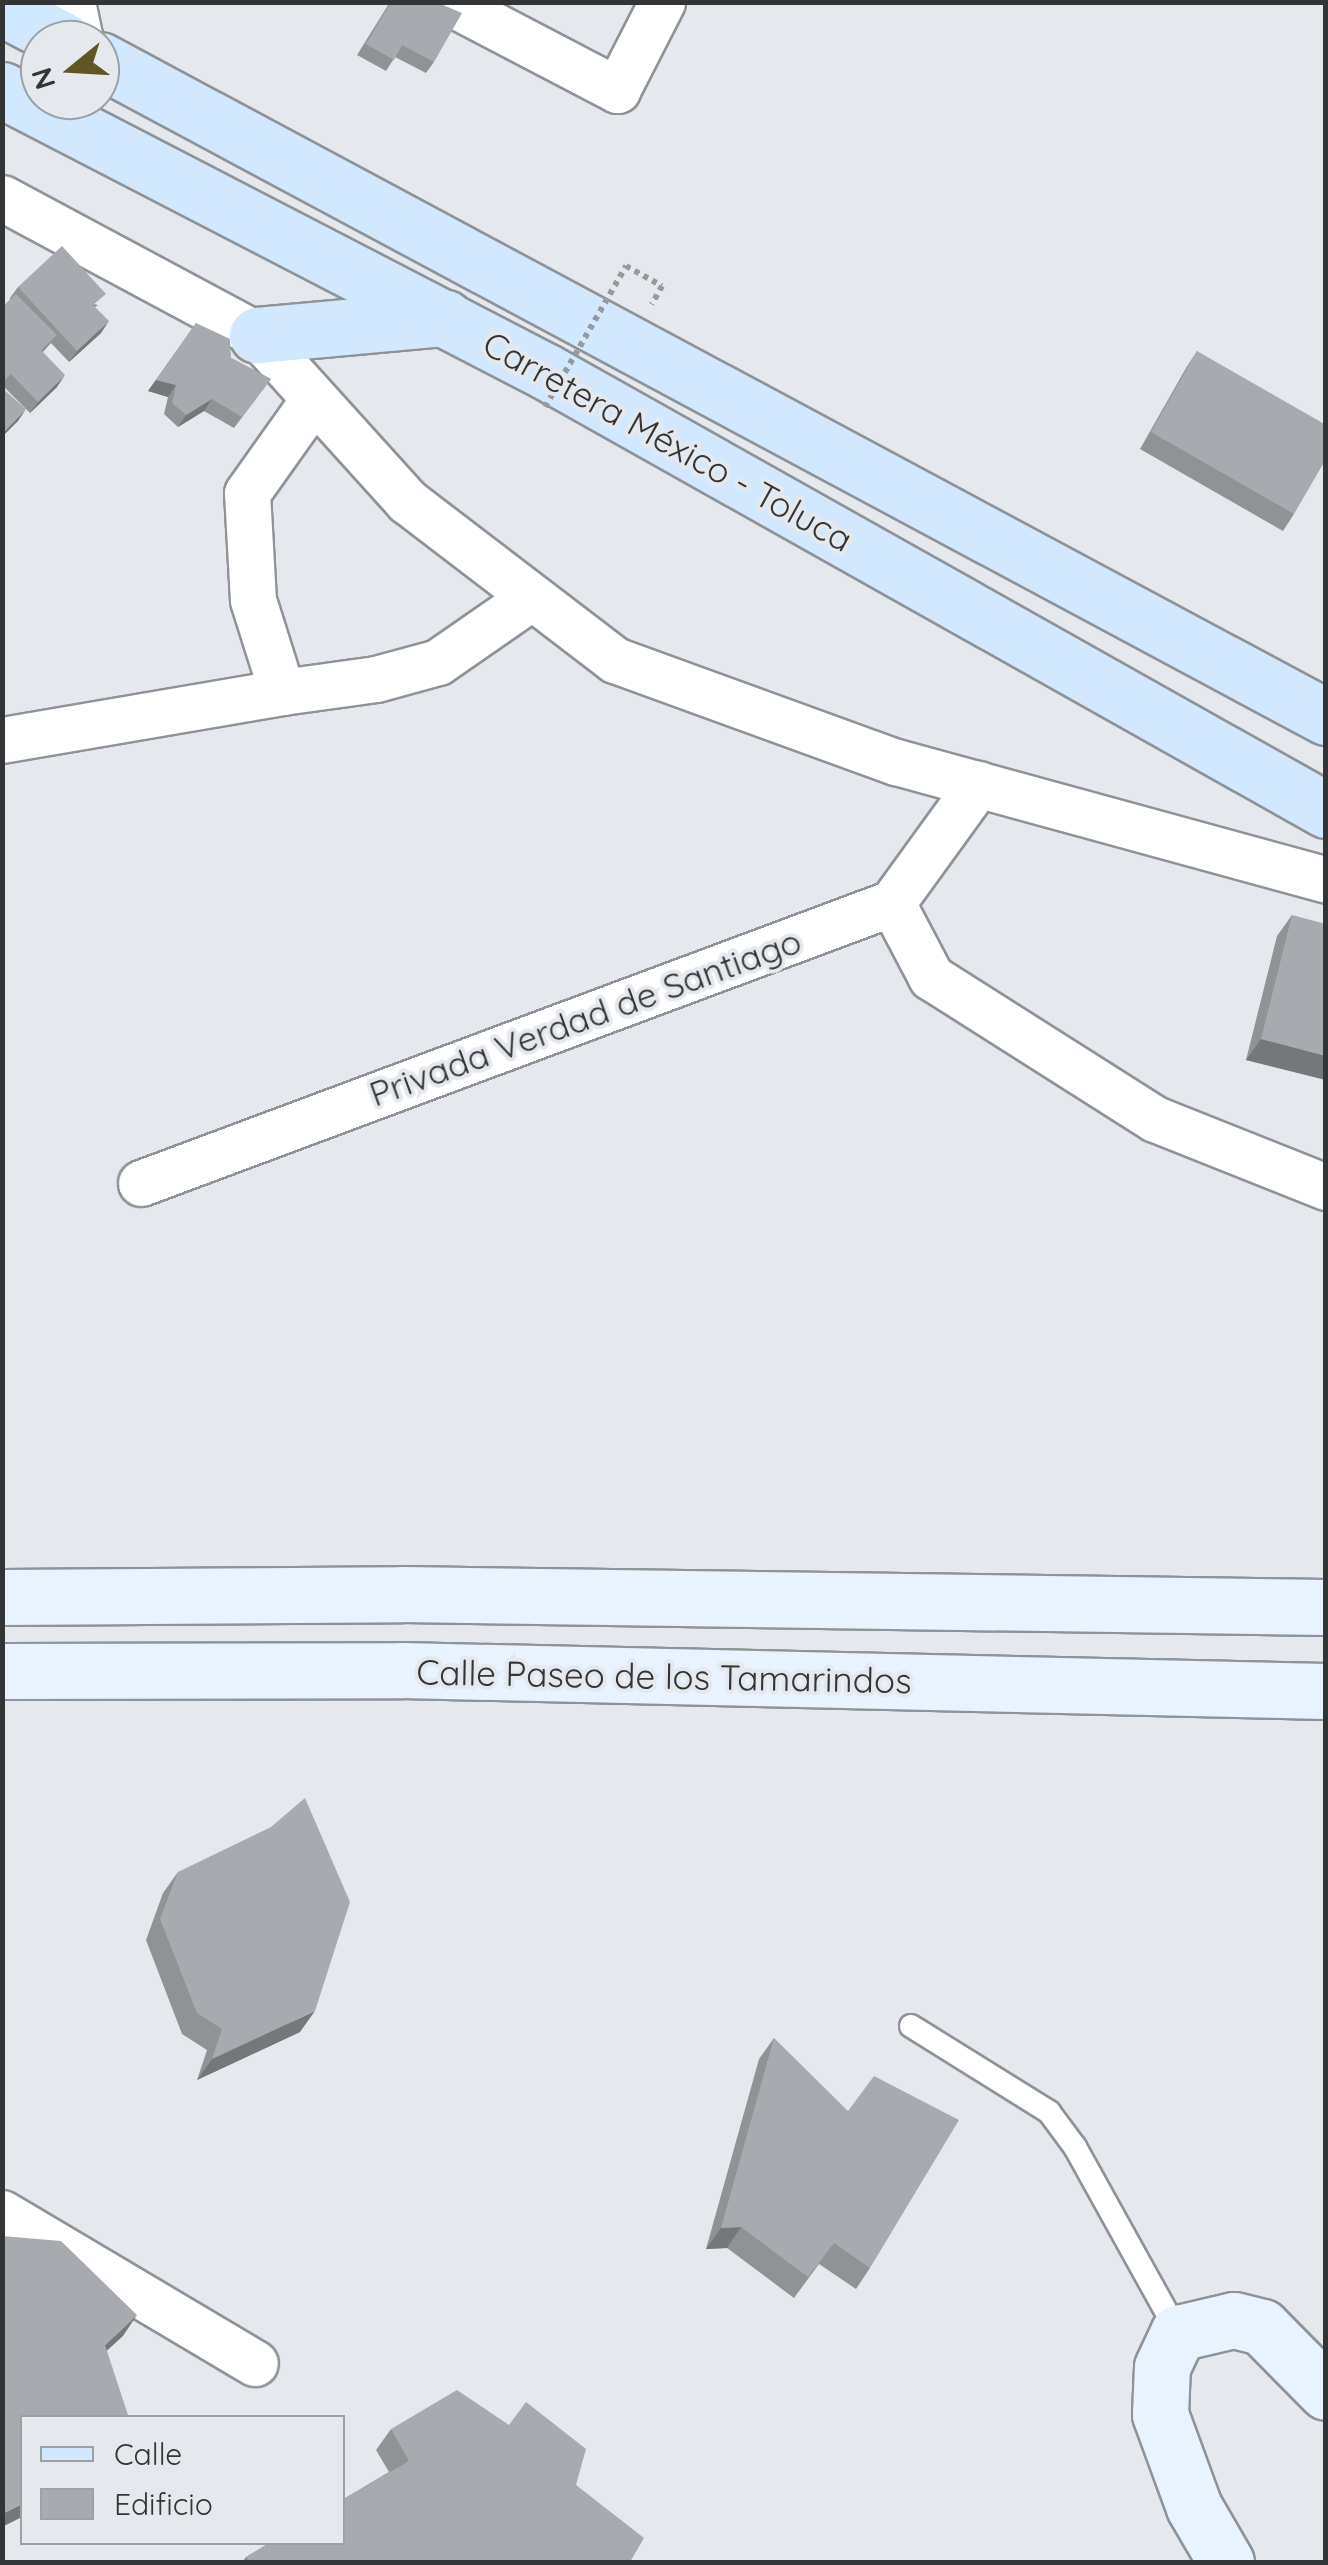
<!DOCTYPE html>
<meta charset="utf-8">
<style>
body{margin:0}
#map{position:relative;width:1328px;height:2565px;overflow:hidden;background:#e5e9ed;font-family:Quicksand,sans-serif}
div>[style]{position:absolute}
.path>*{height:6px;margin-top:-3px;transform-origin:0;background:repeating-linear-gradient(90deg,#979a9d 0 5px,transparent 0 10px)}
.roads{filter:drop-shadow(2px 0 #8f9397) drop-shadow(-2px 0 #8f9397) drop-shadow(0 2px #8f9397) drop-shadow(0 -2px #8f9397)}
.lane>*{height:22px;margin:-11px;padding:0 11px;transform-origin:11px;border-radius:11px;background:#fff}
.street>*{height:45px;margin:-22.5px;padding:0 22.5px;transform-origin:22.5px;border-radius:22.5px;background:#fff}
.secondary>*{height:55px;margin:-27.5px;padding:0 27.5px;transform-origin:27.5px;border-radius:27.5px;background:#e8f3ff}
.primary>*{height:55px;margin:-27.5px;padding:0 27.5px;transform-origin:27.5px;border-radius:27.5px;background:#d1e8fe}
.path-bridge>*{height:6px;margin-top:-3px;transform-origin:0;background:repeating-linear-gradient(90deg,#979a9d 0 5px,transparent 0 10px)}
.wall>*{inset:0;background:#909396}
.shaded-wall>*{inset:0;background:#75787a}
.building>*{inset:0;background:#a7abaf}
span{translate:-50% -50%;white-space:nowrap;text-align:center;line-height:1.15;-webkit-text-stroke:8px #e5e9ed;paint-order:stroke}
.street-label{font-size:35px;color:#323435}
.frame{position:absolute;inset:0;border:5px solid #323435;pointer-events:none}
.legend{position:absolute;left:20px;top:2415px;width:325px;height:130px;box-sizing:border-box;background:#e5e9ed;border:2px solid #9da1a3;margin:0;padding:12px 18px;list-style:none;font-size:30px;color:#323435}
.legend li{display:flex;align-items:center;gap:20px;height:50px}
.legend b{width:50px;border:2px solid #9da1a3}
.north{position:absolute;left:20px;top:20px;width:100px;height:100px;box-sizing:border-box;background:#e5e9ed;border:2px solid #9da1a3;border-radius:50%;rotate:252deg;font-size:28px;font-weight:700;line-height:40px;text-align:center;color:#323435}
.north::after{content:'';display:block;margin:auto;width:35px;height:45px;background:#5f5623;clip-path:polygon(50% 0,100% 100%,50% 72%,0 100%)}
</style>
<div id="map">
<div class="path">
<i style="left:626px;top:266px;width:41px;rotate:29.1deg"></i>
<i style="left:662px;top:286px;width:21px;rotate:119deg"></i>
</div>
<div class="roads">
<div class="lane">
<i style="left:911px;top:2026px;width:163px;rotate:31.9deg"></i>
<i style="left:1049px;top:2112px;width:44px;rotate:53.4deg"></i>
<i style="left:1075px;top:2147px;width:213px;rotate:61deg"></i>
</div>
<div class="street">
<i style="left:72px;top:2px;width:39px;rotate:78deg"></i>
<i style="left:449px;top:2px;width:190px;rotate:27.6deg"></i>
<i style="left:617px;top:90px;width:99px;rotate:-62.9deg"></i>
<i style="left:2px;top:198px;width:289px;rotate:28.2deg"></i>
<i style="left:257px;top:335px;width:224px;rotate:47.9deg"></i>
<i style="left:407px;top:501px;width:262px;rotate:37.4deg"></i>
<i style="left:615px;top:660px;width:299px;rotate:20deg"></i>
<i style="left:896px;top:762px;width:446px;rotate:15.3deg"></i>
<i style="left:282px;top:692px;width:95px;rotate:-7.9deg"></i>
<i style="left:376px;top:679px;width:64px;rotate:-15.3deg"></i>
<i style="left:438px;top:662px;width:114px;rotate:-34.7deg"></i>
<i style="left:2px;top:740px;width:284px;rotate:-9.7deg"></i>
<i style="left:282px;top:692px;width:96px;rotate:-107.5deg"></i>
<i style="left:253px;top:600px;width:107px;rotate:-93.2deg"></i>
<i style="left:247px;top:493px;width:114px;rotate:-54.6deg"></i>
<i style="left:892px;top:903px;width:84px;rotate:62.2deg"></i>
<i style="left:931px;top:977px;width:265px;rotate:32.4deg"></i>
<i style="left:1155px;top:1119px;width:184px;rotate:21.7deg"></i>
<i style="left:141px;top:1183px;width:801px;rotate:-20.45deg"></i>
<i style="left:892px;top:903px;width:147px;rotate:-54.1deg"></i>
<i style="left:2px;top:2213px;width:294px;rotate:30.7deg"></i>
</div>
<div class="secondary">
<i style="left:2px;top:1597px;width:401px;rotate:-0.4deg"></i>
<i style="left:403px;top:1594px;width:923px;rotate:0.81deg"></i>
<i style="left:2px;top:1671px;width:400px;rotate:-0.1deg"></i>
<i style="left:402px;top:1670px;width:924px;rotate:1.3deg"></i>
<i style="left:1226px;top:2562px;width:64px;rotate:-120.2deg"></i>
<i style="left:1194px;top:2507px;width:99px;rotate:-110.1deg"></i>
<i style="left:1160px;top:2414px;width:47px;rotate:-87.6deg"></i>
<i style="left:1162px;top:2367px;width:38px;rotate:-65deg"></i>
<i style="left:1178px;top:2333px;width:57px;rotate:-13.1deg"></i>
<i style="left:1234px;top:2320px;width:29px;rotate:14deg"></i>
<i style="left:1262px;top:2327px;width:91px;rotate:45.4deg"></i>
</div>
<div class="primary">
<i style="left:2px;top:8px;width:69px;rotate:27.7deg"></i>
<i style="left:100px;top:60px;width:1391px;rotate:28.19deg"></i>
<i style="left:2px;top:90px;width:611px;rotate:27.36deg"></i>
<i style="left:545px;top:371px;width:896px;rotate:29.34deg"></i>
<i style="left:257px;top:335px;width:189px;rotate:-5.2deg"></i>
</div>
</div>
<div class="path-bridge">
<i style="left:545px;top:407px;width:163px;rotate:-60.1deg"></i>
</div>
<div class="wall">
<i style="clip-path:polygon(390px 2px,434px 62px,426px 73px,395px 57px,386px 71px,357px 55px)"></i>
<i style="clip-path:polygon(18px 287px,98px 305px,95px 307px,101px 333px,69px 362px,51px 343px,43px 352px,57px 387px,30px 413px,2px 385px,10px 298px)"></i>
<i style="clip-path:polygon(196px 323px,231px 358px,271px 379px,234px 428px,204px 411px,178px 427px,164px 414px,168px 397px,148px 391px)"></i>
<i style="clip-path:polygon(1197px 351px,1294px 514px,1283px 531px,1140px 449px,1186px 368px)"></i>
<i style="clip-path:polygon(1292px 915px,1326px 1080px,1246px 1060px,1277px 936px)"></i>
<i style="clip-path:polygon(178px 1872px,300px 2032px,197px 2080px,207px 2050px,182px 2034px,146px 1940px,163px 1893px)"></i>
<i style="clip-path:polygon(774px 2038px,870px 2268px,856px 2289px,819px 2264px,794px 2298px,727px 2248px,706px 2249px,759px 2059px)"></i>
<i style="clip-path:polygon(391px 2429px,576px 2485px,630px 2562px,242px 2562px,246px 2557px,389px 2472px,376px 2450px)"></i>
</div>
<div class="shaded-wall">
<i style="clip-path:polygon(109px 321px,101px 333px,69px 362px,77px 351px)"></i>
<i style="clip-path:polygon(65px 375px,57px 387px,30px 413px,38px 402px)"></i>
<i style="clip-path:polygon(156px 380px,176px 385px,168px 397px,148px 391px)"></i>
<i style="clip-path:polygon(212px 399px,204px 411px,178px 427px,186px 415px)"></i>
<i style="clip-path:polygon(26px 409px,18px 421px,2px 437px,2px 434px)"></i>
<i style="clip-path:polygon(1261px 1039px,1326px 1056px,1326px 1080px,1246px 1060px)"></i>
<i style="clip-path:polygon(315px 2011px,300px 2032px,197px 2080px,212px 2059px)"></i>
<i style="clip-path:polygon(741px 2227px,727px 2248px,706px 2249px,721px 2228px)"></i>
<i style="clip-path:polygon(137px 2315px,123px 2336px,90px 2366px,105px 2345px)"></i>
<i style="clip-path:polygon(22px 2504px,22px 2517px,2px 2527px,2px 2514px)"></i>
</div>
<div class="building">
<i style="clip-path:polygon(391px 2px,436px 2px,462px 13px,434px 62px,402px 45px,394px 60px,366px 44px)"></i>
<i style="clip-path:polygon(62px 246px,106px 294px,93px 305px,109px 321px,77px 351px,18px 287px)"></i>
<i style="clip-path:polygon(16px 294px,57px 335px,41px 350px,65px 375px,38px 402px,11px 374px,2px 383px,2px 307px)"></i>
<i style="clip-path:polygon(196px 323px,230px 339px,231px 358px,271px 379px,242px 417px,212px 399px,186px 415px,172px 403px,176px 385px,156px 380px)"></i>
<i style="clip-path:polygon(1197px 351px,1326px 425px,1326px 459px,1294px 514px,1151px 432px)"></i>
<i style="clip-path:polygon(2px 388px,26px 409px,2px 434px)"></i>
<i style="clip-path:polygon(1292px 915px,1326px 924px,1326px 1056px,1261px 1039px)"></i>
<i style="clip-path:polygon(305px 1798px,350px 1902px,315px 2011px,212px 2059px,222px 2029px,197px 2013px,160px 1919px,178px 1872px,271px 1827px)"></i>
<i style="clip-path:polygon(774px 2038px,848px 2111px,874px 2076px,959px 2120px,870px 2268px,834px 2243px,808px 2277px,741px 2227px,721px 2228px)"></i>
<i style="clip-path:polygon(2px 2236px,61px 2241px,137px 2315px,105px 2345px,129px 2418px,22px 2418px,22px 2504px,2px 2514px)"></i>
<i style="clip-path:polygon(457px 2390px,509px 2425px,526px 2402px,586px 2449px,576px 2485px,644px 2538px,630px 2562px,250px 2562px,246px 2557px,271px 2542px,342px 2542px,342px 2500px,409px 2461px,391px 2429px)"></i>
</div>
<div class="street-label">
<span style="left:668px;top:441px;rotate:29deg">Carretera México - Toluca</span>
<span style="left:585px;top:1017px;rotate:-20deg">Privada Verdad de Santiago</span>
<span style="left:664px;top:1676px;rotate:1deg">Calle Paseo de los Tamarindos</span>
</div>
<div class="frame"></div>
<ul class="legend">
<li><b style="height:12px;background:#d1e8fe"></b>Calle</li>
<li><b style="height:28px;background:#a7abaf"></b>Edificio</li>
</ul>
<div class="north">N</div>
</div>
